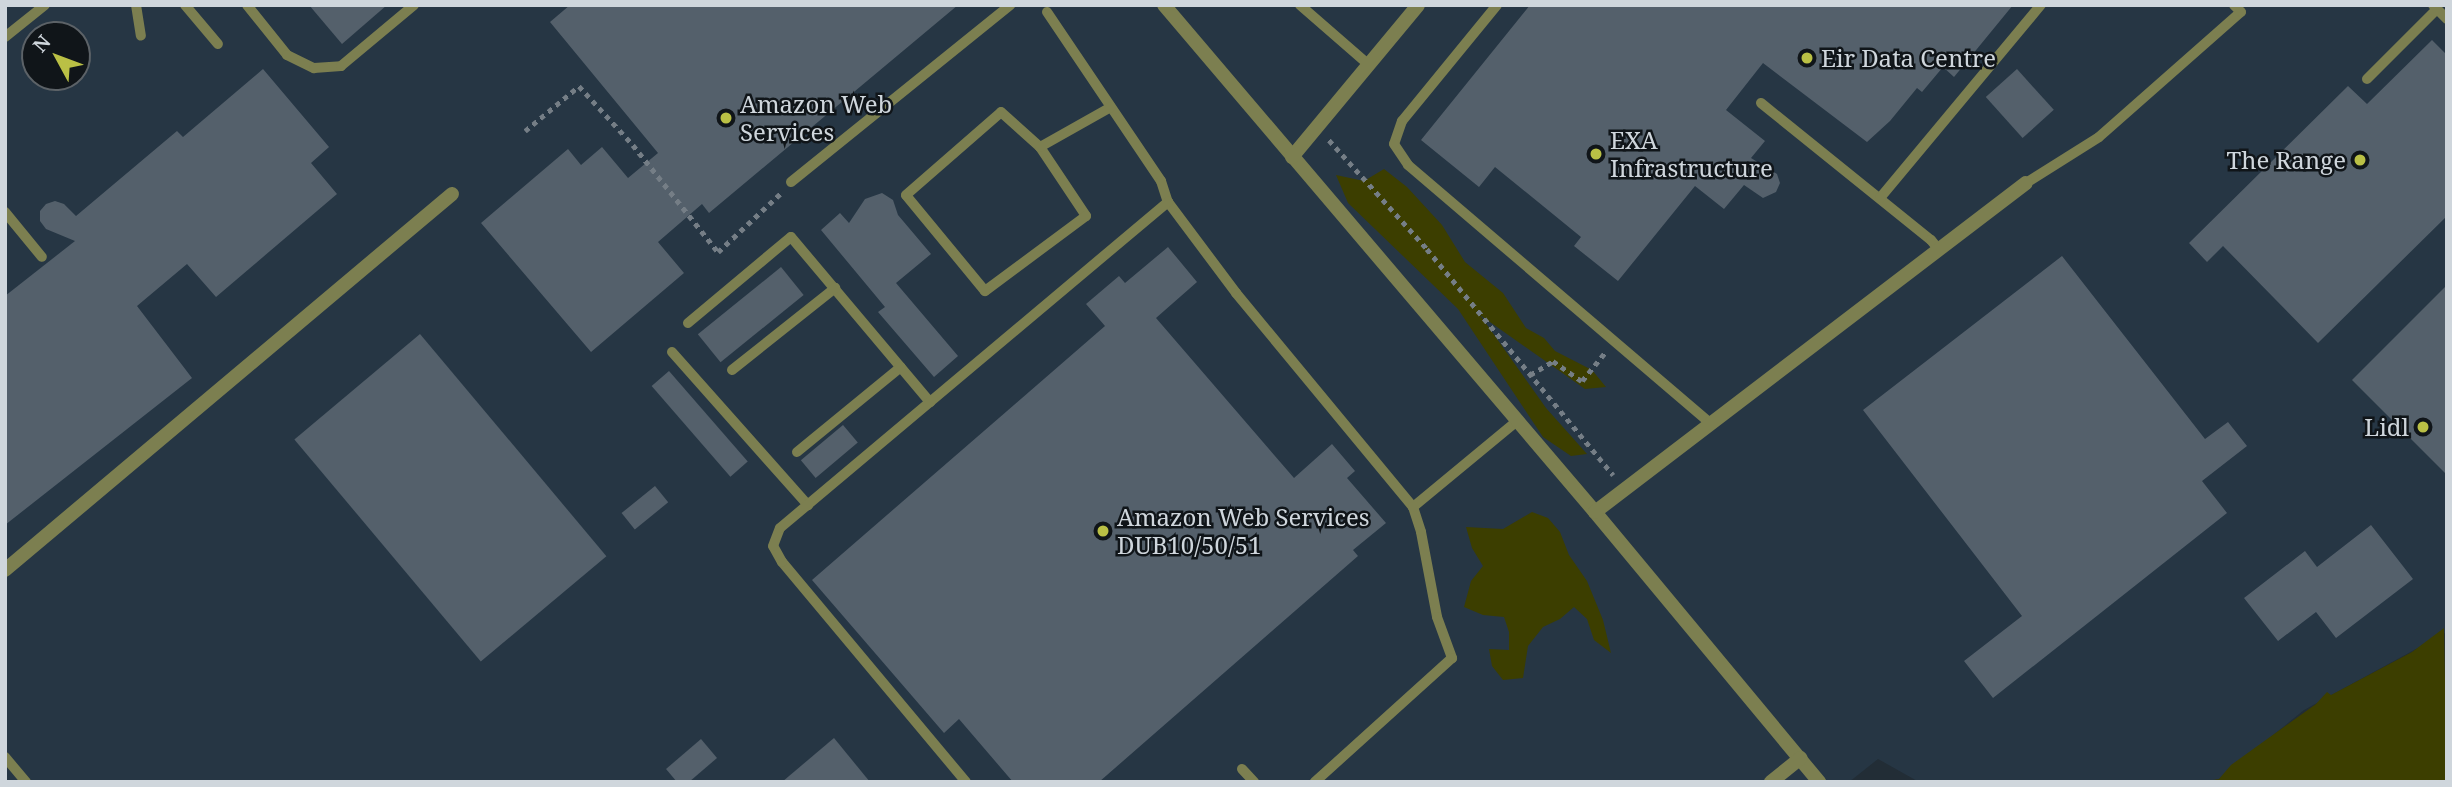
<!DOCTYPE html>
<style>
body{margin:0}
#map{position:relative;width:2452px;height:787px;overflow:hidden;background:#222d36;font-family:"Noto Serif",serif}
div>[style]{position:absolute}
.built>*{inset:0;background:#263644}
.green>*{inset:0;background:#3c3e00}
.building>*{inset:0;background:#54606b;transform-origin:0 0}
.path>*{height:4.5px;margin-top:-2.25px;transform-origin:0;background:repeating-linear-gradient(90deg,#757e86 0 5px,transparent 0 10px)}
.service>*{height:10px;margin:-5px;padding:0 5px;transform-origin:5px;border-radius:5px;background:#7c7f50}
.minor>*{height:14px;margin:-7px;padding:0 7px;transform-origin:7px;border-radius:7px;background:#7c7f50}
.dots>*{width:19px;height:19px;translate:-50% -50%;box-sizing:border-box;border:4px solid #101519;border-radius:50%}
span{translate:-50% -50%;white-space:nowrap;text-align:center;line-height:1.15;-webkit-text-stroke:5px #101519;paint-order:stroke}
.poi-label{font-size:24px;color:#cfd6dc}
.left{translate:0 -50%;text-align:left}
.right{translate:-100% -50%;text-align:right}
.frame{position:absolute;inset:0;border:7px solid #cfd6dc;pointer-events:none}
.north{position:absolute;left:21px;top:21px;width:70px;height:70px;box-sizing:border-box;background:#101519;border:2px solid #5c6267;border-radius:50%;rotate:311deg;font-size:19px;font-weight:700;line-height:28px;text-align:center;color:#cfd6dc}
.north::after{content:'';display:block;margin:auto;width:24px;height:32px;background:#bac045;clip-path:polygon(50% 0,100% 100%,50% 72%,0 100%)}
</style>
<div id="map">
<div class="built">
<i style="clip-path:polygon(evenodd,5px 5px,2447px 5px,2447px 632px,2304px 710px,2219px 779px,2207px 782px,1919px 782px,1878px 759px,1849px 782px,5px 782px,5px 5px,35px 35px,77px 35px,77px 77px,35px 77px,35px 35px)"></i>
</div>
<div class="green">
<i style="clip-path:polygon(1384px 169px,1407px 187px,1442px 225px,1465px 262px,1503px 293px,1526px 328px,1544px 338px,1555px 351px,1592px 370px,1606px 387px,1585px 389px,1480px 315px,1546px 408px,1587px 454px,1571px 456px,1543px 437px,1458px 309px,1348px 203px,1336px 175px,1364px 181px)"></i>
<i style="clip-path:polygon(1532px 512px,1548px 518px,1560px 532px,1569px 555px,1587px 581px,1603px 620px,1611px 653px,1594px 640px,1587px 619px,1574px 607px,1560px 619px,1543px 627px,1528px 646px,1523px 678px,1503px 680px,1492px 666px,1489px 649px,1509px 650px,1509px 632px,1504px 617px,1483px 615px,1464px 607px,1471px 581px,1483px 566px,1472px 548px,1466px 527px,1503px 529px)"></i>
<i style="clip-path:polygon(2444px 628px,2447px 782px,2201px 782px,2219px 779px,2231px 765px,2316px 704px,2327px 692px,2331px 695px,2412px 652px)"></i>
</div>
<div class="building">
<i style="clip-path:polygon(309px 5px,387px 5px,342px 44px)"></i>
<i style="clip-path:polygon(570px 5px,958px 5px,709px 213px,702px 204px,658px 242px,684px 273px,591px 352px,481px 223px,568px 149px,581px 165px,602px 147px,628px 178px,658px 153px,550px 22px)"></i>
<i style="clip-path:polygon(1530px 5px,2013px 5px,1954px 77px,1943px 67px,1922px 92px,1917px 88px,1890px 121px,1867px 142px,1763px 63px,1726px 110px,1765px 141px,1751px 158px,1777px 174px,1780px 183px,1776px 192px,1763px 198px,1744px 185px,1724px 209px,1695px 186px,1618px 281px,1574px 246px,1581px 237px,1495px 167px,1479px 187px,1421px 140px)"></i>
<i style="clip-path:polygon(2432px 40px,2447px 55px,2447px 216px,2318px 343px,2223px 246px,2207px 262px,2189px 243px,2348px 86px,2367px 104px)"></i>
<i style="clip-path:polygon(263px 69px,329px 147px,311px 163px,337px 194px,216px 297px,187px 264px,137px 306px,192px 378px,5px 525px,5px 296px,75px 241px,46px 229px,40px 221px,40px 211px,46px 204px,55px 201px,64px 204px,76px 216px,177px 131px,183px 137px)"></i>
<i style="left:2017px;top:69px;width:55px;height:42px;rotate:48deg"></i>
<i style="clip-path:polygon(882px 193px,893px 200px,898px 215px,931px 254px,896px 283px,958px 356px,934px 377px,878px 312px,885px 307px,821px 230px,840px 213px,849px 223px,865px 199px)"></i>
<i style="clip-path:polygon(1168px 247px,1197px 282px,1156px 318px,1294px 478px,1332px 444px,1355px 471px,1347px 478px,1386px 523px,1353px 550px,1358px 556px,1099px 782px,1013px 782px,959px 719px,944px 733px,812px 580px,1105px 326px,1086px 304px,1119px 276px,1125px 283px)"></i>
<i style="clip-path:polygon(2062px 256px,2205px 439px,2228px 422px,2247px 446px,2202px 481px,2227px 513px,1993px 698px,1964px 661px,2022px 616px,1863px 410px)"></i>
<i style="left:781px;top:267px;width:36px;height:107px;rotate:51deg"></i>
<i style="clip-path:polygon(2447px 285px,2447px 475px,2352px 380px)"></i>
<i style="left:420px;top:334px;width:290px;height:164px;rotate:50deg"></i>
<i style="left:669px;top:371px;width:120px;height:23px;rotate:49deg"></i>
<i style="left:843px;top:425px;width:23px;height:55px;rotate:50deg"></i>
<i style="left:655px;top:486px;width:21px;height:43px;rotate:51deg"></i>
<i style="clip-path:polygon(2371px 525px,2413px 579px,2336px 638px,2316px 612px,2278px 641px,2244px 598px,2305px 551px,2317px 567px)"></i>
<i style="clip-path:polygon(834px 738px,870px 782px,782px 782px)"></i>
<i style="clip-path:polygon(701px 739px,717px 758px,689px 782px,677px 782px,666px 769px)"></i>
</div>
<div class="path">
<i style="left:525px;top:131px;width:70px;rotate:-39.8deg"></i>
<i style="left:579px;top:86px;width:80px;rotate:47.5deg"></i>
<i style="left:633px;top:145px;width:137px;rotate:51.5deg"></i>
<i style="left:718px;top:252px;width:86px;rotate:-43.1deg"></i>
<i style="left:1329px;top:140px;width:147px;rotate:48deg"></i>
<i style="left:1427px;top:249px;width:293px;rotate:50.5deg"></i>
<i style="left:1530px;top:375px;width:27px;rotate:-31deg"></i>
<i style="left:1553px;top:361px;width:35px;rotate:35deg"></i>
<i style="left:1582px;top:381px;width:36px;rotate:-51deg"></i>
</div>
<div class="service">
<i style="left:136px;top:5px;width:31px;rotate:81deg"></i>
<i style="left:185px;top:5px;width:51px;rotate:49.8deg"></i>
<i style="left:247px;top:5px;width:64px;rotate:51.3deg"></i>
<i style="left:287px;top:55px;width:30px;rotate:26deg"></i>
<i style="left:314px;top:68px;width:27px;rotate:-4deg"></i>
<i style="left:341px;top:66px;width:95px;rotate:-39.9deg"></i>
<i style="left:1300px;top:5px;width:91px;rotate:41deg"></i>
<i style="left:1497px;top:5px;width:150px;rotate:129.3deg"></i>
<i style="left:1402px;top:121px;width:24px;rotate:109deg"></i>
<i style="left:1394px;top:144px;width:25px;rotate:56deg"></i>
<i style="left:1408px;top:165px;width:399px;rotate:40.5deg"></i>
<i style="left:2433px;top:5px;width:20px;rotate:45deg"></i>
<i style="left:1047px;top:12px;width:204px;rotate:56deg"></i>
<i style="left:1161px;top:181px;width:22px;rotate:72deg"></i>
<i style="left:1168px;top:202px;width:114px;rotate:53.2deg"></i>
<i style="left:1236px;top:293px;width:278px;rotate:50.4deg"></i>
<i style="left:1413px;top:507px;width:26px;rotate:72deg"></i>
<i style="left:1421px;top:532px;width:86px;rotate:79.3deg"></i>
<i style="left:1437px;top:617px;width:44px;rotate:69.9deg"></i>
<i style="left:1452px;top:658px;width:185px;rotate:137.9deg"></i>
<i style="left:5px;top:37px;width:51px;rotate:-38.7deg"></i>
<i style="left:2367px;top:79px;width:99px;rotate:-45deg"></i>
<i style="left:1761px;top:103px;width:218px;rotate:38.9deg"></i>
<i style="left:1931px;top:240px;width:13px;rotate:51deg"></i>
<i style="left:1040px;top:147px;width:83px;rotate:56.3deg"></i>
<i style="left:1086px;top:216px;width:126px;rotate:143.4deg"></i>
<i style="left:985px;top:291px;width:124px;rotate:-129.5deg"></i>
<i style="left:906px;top:195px;width:126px;rotate:-41.1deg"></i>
<i style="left:1001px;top:112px;width:52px;rotate:41.9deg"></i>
<i style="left:1040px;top:147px;width:81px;rotate:-29.4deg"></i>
<i style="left:791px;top:182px;width:282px;rotate:-38.9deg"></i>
<i style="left:2026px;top:183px;width:86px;rotate:-32.2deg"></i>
<i style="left:2099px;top:137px;width:189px;rotate:-41.4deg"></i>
<i style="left:2241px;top:12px;width:10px;rotate:-135deg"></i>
<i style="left:1880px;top:198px;width:251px;rotate:-50.2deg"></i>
<i style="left:5px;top:212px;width:58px;rotate:50.6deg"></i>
<i style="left:688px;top:323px;width:134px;rotate:-39.9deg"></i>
<i style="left:791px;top:237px;width:216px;rotate:49.9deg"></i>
<i style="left:672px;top:352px;width:205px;rotate:48.4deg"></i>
<i style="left:732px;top:370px;width:132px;rotate:-38.5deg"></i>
<i style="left:797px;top:452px;width:134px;rotate:-39.3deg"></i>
<i style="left:1413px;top:507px;width:136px;rotate:-39.6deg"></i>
<i style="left:5px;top:757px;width:33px;rotate:50deg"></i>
<i style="left:1242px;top:769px;width:18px;rotate:47deg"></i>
<i style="left:966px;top:782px;width:287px;rotate:-129.9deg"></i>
<i style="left:782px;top:562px;width:18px;rotate:-119deg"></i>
<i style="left:773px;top:546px;width:19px;rotate:-69deg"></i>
<i style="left:780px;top:528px;width:507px;rotate:-40.04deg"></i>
</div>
<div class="minor">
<i style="left:1164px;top:5px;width:665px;rotate:49.63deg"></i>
<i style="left:1595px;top:512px;width:351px;rotate:50.3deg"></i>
<i style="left:1292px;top:157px;width:197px;rotate:-50.3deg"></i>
<i style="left:1595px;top:512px;width:542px;rotate:-37.36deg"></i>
<i style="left:5px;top:570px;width:584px;rotate:-40.07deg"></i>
<i style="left:1771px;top:782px;width:38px;rotate:-39deg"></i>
</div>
<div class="dots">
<i style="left:1807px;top:58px;background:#bac045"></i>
<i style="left:726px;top:118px;background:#bac045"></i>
<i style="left:1596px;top:154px;background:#bac045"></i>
<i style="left:2360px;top:160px;background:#bac045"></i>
<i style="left:2423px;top:427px;background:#bac045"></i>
<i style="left:1103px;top:531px;background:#bac045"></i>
</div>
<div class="poi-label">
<span class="left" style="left:1821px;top:58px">Eir Data Centre</span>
<span class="left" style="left:740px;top:118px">Amazon Web<br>Services</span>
<span class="left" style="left:1610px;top:154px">EXA<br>Infrastructure</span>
<span class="right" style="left:2346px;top:160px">The Range</span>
<span class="right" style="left:2409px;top:427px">Lidl</span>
<span class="left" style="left:1117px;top:531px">Amazon Web Services<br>DUB10/50/51</span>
</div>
<div class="frame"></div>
<div class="north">N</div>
</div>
